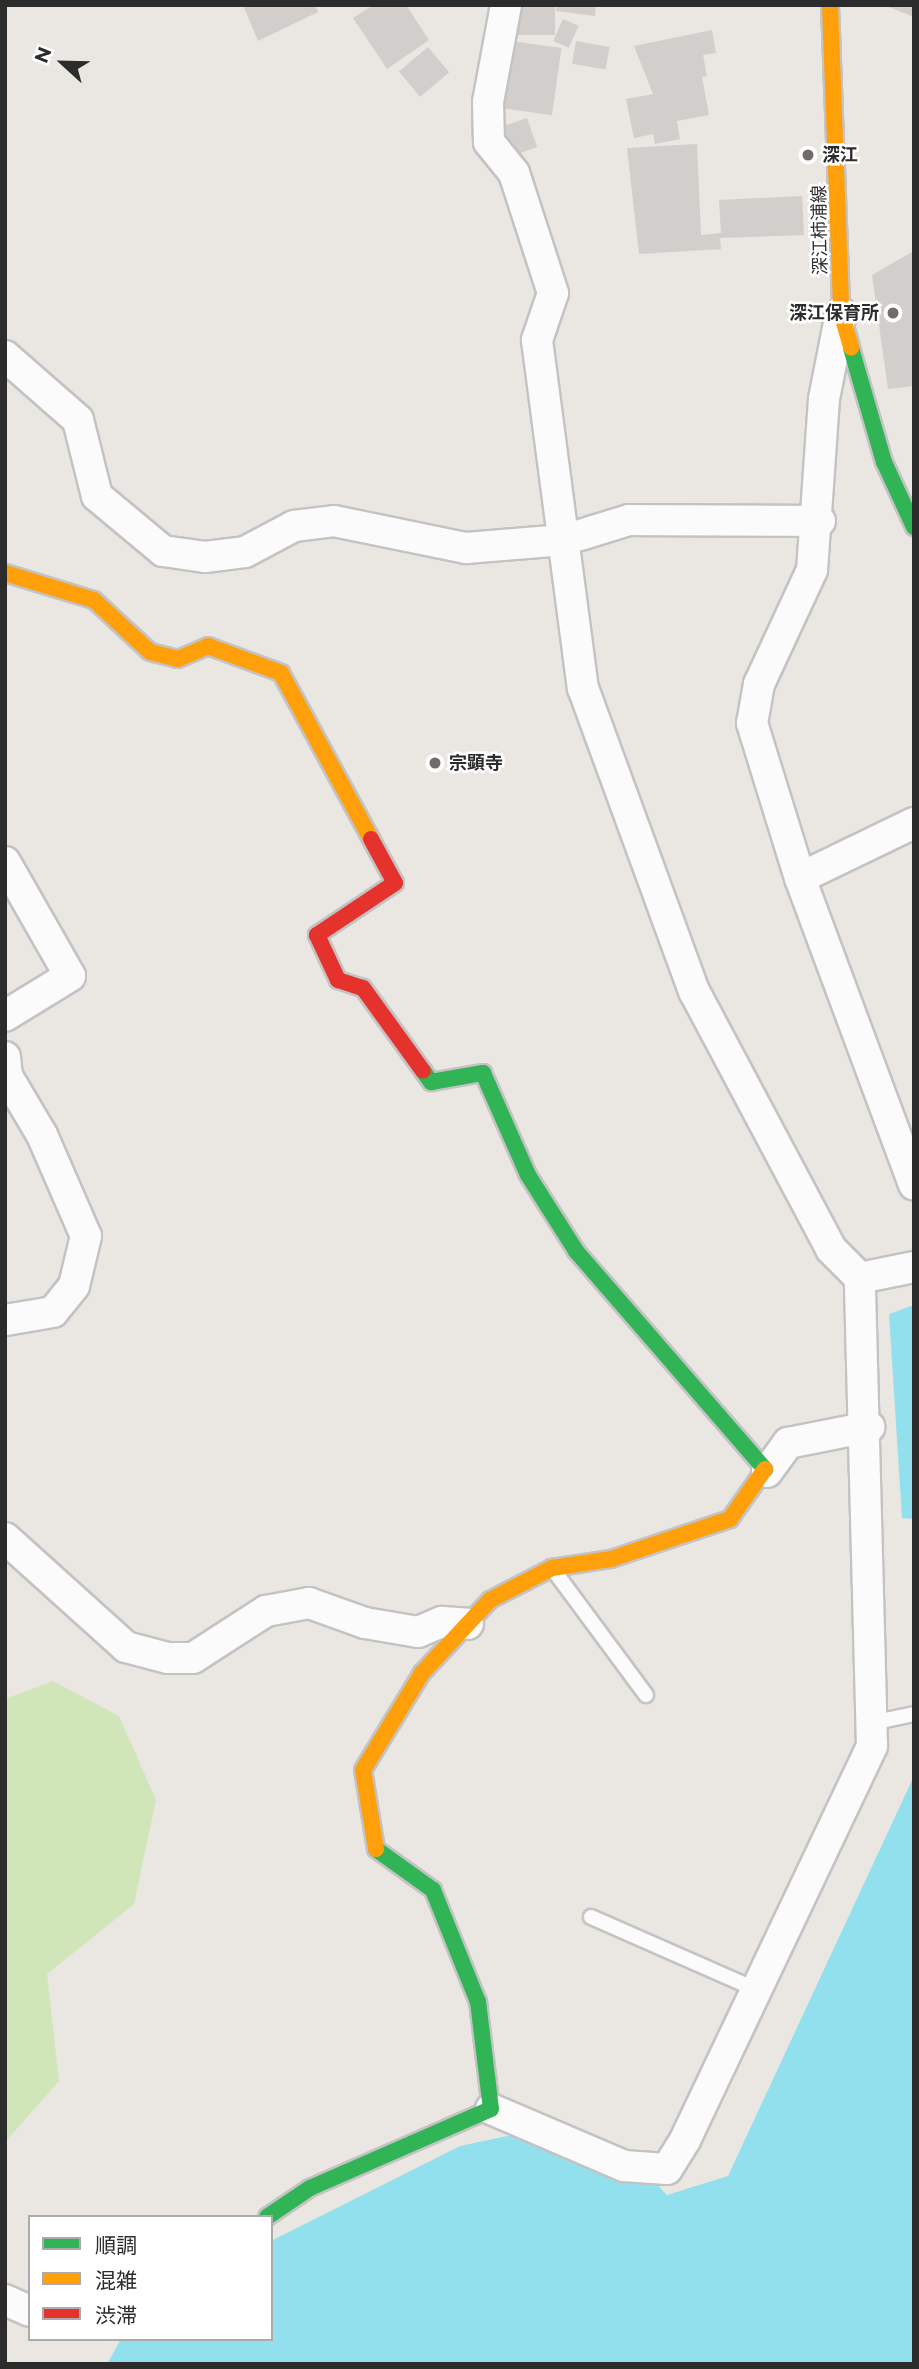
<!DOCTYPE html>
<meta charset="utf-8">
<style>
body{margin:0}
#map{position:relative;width:919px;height:2369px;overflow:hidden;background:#eae6e2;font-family:Montserrat,"Noto Sans JP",sans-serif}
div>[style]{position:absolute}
.green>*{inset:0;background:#d0e6b9}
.water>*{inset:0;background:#92e0ee}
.building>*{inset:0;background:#d1cecb;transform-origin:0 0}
.roads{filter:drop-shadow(2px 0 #c4c3c3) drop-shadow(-2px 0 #c4c3c3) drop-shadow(0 2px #c4c3c3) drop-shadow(0 -2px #c4c3c3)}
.lane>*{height:14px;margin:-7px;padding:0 7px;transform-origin:7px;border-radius:7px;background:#fcfbfb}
.street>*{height:30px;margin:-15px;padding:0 15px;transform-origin:15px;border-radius:15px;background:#fcfbfb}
.fast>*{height:16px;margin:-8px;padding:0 8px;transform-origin:8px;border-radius:8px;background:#30b455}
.slow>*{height:16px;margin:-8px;padding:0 8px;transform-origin:8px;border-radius:8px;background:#ff9f0a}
.jam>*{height:16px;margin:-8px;padding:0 8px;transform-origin:8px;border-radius:8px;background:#e5322d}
.dots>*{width:19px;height:19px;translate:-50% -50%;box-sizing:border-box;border:4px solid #fff;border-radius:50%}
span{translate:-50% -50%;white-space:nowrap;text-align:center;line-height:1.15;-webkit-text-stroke:5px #fff;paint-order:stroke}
.poi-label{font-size:18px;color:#2c2c2c;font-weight:700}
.left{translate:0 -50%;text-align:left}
.right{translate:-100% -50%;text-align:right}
.street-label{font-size:18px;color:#2c2c2c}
.frame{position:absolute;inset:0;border:7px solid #2c2c2c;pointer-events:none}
.legend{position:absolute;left:28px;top:2215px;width:245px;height:126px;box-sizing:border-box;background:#fff;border:2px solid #ababab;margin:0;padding:9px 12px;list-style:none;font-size:21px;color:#2c2c2c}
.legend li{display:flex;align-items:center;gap:14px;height:35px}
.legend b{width:35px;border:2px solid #ababab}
.north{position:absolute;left:28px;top:28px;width:70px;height:70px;-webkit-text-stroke:5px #fff;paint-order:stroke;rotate:292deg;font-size:19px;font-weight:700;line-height:28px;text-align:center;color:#2c2c2c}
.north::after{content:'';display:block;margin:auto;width:24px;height:32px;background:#2c2c2c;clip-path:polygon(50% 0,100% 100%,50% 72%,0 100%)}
</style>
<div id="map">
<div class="green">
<i style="clip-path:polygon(53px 1681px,119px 1716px,156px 1800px,134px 1904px,47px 1974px,59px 2081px,5px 2142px,5px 1699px)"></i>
</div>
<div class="water">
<i style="clip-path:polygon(914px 1305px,914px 1519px,902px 1518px,889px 1314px)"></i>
<i style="clip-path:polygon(914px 1776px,914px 2364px,107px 2364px,121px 2339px,271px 2339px,271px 2241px,460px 2146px,517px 2134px,570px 2159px,651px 2178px,667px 2195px,728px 2176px)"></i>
</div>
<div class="building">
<i style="clip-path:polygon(243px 5px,315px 5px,318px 12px,258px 41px)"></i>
<i style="clip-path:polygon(373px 5px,406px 5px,429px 40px,387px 69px,353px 18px)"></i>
<i style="left:513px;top:5px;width:42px;height:30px"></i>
<i style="clip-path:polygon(557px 5px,596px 5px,595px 16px,556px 11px)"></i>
<i style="clip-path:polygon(884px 5px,914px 5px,914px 17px)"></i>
<i style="left:563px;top:19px;width:17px;height:24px;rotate:24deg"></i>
<i style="clip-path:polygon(712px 30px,716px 53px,703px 55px,707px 76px,702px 77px,709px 115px,677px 121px,680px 139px,655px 144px,653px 134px,634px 138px,626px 99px,653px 94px,634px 46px)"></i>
<i style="left:505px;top:40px;width:57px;height:68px;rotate:8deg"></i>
<i style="left:576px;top:41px;width:34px;height:23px;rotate:10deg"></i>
<i style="left:428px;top:47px;width:33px;height:38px;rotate:50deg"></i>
<i style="left:527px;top:118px;width:31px;height:32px;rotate:71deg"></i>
<i style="clip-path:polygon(697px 144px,701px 235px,721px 233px,719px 200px,802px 196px,804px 235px,720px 238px,721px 249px,639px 254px,627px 148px)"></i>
<i style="clip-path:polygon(914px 251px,914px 386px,888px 389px,872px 275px)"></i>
</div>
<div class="roads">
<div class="lane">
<i style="left:555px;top:1572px;width:153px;rotate:53.5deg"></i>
<i style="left:872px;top:1723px;width:43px;rotate:-12.1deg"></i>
<i style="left:591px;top:1917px;width:181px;rotate:23.7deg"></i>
</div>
<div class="street">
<i style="left:506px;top:5px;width:99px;rotate:100.5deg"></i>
<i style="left:488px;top:102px;width:40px;rotate:88.6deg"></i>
<i style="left:489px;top:142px;width:40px;rotate:51deg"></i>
<i style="left:514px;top:173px;width:126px;rotate:72deg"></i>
<i style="left:553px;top:293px;width:50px;rotate:108.8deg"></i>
<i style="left:537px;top:340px;width:351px;rotate:82.5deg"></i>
<i style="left:583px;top:688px;width:323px;rotate:69.9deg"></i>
<i style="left:694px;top:991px;width:292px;rotate:62deg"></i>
<i style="left:831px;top:1249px;width:41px;rotate:45deg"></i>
<i style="left:841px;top:313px;width:88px;rotate:101.2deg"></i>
<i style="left:824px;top:399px;width:171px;rotate:94deg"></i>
<i style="left:812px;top:570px;width:126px;rotate:114.9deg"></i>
<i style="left:759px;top:684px;width:40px;rotate:100deg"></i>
<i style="left:752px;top:723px;width:162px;rotate:72.8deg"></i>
<i style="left:800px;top:878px;width:327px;rotate:69.6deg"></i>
<i style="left:5px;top:356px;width:97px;rotate:41.2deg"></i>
<i style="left:78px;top:420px;width:78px;rotate:76deg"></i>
<i style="left:97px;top:496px;width:86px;rotate:39.8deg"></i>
<i style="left:163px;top:551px;width:42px;rotate:8.1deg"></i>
<i style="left:205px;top:557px;width:40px;rotate:-7.1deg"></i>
<i style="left:245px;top:552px;width:55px;rotate:-28deg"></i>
<i style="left:294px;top:526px;width:40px;rotate:-7.1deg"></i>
<i style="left:334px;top:521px;width:135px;rotate:11.6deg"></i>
<i style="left:466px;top:548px;width:98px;rotate:-4.7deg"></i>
<i style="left:564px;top:540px;width:68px;rotate:-17.1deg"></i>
<i style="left:629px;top:520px;width:191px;rotate:0.3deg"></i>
<i style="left:5px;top:862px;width:131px;rotate:60.3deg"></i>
<i style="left:70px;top:976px;width:76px;rotate:148.4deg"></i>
<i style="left:800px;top:878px;width:127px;rotate:-25.8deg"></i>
<i style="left:5px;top:1057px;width:19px;rotate:84deg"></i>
<i style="left:7px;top:1076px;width:69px;rotate:59.3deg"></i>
<i style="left:42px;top:1135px;width:110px;rotate:66.5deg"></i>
<i style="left:86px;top:1236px;width:51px;rotate:103.5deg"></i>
<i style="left:74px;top:1286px;width:33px;rotate:129deg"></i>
<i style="left:53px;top:1312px;width:49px;rotate:170.5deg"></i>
<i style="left:767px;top:1472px;width:36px;rotate:-54deg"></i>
<i style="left:788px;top:1443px;width:83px;rotate:-11.2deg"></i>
<i style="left:5px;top:1538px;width:163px;rotate:42deg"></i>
<i style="left:126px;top:1647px;width:43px;rotate:14.7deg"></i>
<i style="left:168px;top:1658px;width:25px"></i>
<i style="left:193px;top:1658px;width:87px;rotate:-32.8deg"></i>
<i style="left:266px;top:1611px;width:44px;rotate:-10.5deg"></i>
<i style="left:309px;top:1603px;width:59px;rotate:19.7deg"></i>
<i style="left:365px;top:1623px;width:54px;rotate:9.6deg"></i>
<i style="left:418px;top:1632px;width:26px;rotate:-23deg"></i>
<i style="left:442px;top:1622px;width:26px;rotate:4deg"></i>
<i style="left:491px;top:2109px;width:145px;rotate:23.2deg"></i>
<i style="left:624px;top:2166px;width:43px;rotate:4deg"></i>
<i style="left:667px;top:2169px;width:34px;rotate:-58deg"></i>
<i style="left:685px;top:2140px;width:436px;rotate:-64.6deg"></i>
<i style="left:872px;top:1746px;width:468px;rotate:-91.5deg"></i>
<i style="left:860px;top:1278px;width:55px;rotate:-11.5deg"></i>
<i style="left:5px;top:2300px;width:27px;rotate:24deg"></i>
</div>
<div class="fast">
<i style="left:851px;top:348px;width:119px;rotate:73.9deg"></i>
<i style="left:884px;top:462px;width:72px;rotate:65.2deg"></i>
<i style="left:423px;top:1071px;width:14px;rotate:54deg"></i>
<i style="left:431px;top:1082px;width:53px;rotate:-9.8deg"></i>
<i style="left:483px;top:1073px;width:111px;rotate:66.2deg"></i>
<i style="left:528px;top:1175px;width:90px;rotate:57.7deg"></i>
<i style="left:576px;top:1251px;width:289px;rotate:49.1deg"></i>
<i style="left:267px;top:2217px;width:52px;rotate:-34deg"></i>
<i style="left:310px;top:2188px;width:197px;rotate:-23.6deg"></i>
<i style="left:491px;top:2109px;width:108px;rotate:-96.9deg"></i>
<i style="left:478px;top:2002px;width:121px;rotate:-111.9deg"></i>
<i style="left:433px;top:1890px;width:70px;rotate:-144.3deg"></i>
</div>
<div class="slow">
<i style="left:830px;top:5px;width:307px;rotate:87.9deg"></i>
<i style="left:841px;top:312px;width:37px;rotate:74deg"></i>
<i style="left:5px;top:573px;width:93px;rotate:16.9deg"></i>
<i style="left:94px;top:600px;width:76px;rotate:42.9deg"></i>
<i style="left:150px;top:652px;width:29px;rotate:14deg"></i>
<i style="left:178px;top:659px;width:33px;rotate:-23deg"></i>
<i style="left:208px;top:646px;width:78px;rotate:20.3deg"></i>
<i style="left:281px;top:673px;width:189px;rotate:61.5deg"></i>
<i style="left:376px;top:1849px;width:80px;rotate:-99.3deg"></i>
<i style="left:363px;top:1770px;width:114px;rotate:-58.7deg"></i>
<i style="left:422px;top:1673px;width:100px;rotate:-47deg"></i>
<i style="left:490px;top:1600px;width:70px;rotate:-27.3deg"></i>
<i style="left:552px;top:1568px;width:60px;rotate:-8.7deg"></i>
<i style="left:611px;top:1559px;width:126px;rotate:-18.6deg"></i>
<i style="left:730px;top:1519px;width:61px;rotate:-55deg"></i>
</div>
<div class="jam">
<i style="left:371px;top:839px;width:50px;rotate:61.4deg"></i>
<i style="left:395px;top:883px;width:94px;rotate:146.3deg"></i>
<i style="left:317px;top:935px;width:50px;rotate:65deg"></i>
<i style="left:338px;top:980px;width:26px;rotate:18deg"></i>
<i style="left:363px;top:988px;width:102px;rotate:54.1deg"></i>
</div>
</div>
<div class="dots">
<i style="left:808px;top:155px;background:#6e6d6c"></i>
<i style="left:893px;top:313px;background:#6e6d6c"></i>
<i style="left:435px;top:763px;background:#6e6d6c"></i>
</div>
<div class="poi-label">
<span class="left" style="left:822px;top:155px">深江</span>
<span class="right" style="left:879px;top:313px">深江保育所</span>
<span class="left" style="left:449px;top:763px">宗顕寺</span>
</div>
<div class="street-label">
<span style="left:820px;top:230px;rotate:-91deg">深江柿浦線</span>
</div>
<div class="frame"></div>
<ul class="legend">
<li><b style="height:9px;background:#30b455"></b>順調</li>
<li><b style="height:9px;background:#ff9f0a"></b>混雑</li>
<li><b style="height:9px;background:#e5322d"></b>渋滞</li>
</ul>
<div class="north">N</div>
</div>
